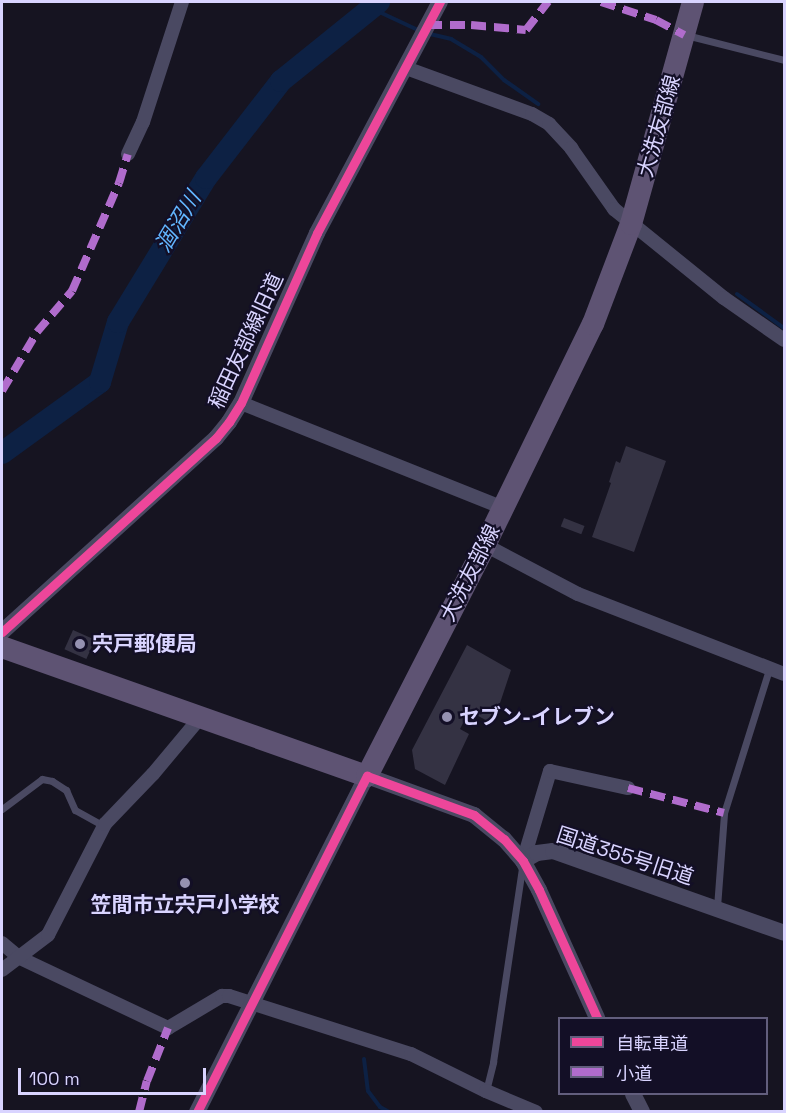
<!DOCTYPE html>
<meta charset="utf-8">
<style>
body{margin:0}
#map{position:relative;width:786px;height:1113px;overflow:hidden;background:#161421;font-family:"Space Grotesk","Noto Sans JP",sans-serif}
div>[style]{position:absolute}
.stream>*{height:4px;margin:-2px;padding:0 2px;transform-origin:2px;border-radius:2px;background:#0d2144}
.river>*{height:22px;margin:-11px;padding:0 11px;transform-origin:11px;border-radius:11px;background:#0d2144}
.building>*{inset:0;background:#343243;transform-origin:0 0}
.service>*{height:7px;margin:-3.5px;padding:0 3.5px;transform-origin:3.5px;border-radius:3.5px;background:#4a4962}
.minor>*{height:14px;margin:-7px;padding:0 7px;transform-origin:7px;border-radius:7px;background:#4a4962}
.tertiary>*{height:16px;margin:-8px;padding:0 8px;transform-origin:8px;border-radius:8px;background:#4a4962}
.primary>*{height:22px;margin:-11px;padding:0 11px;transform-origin:11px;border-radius:11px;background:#5e5373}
.quiet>*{height:8px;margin-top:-4px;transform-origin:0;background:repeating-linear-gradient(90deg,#b06ccc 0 15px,transparent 0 23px)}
.cycleway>*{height:9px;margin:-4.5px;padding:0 4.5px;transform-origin:4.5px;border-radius:4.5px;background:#ed469a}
.dots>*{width:16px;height:16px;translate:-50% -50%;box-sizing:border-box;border:3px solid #130f26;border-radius:50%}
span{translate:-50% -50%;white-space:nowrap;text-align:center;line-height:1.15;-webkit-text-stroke:4.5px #130f26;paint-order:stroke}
.street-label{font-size:21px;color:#d9d4ff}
.poi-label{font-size:21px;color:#d9d4ff;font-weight:700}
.left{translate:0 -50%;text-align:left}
.water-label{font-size:22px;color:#62b6ff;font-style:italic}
.frame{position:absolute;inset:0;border:3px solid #d9d4ff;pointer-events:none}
.legend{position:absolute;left:558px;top:1017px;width:210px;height:78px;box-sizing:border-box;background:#130f26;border:2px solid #625e7d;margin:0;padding:8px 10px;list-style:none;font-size:18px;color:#d9d4ff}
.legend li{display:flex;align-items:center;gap:12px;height:30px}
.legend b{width:30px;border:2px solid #625e7d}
.scale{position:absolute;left:18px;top:1068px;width:188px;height:27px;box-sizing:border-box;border:3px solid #d9d4ff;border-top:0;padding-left:8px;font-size:18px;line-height:21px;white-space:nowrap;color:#d9d4ff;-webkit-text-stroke:4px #130f26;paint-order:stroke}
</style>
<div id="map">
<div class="stream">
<i style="left:373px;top:9px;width:52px;rotate:25.1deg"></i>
<i style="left:430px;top:34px;width:22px;rotate:13deg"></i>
<i style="left:451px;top:39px;width:35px;rotate:31deg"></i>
<i style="left:481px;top:57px;width:33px;rotate:45deg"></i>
<i style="left:504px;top:80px;width:42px;rotate:35.2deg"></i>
<i style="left:737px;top:294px;width:58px;rotate:35.9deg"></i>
<i style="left:364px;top:1059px;width:32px;rotate:83deg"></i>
<i style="left:368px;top:1091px;width:20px;rotate:53deg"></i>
<i style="left:380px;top:1107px;width:10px;rotate:29deg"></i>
</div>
<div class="river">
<i style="left:2px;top:453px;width:121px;rotate:-35.9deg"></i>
<i style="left:100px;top:382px;width:63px;rotate:-73.3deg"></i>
<i style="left:118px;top:322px;width:169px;rotate:-58.6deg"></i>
<i style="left:206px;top:178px;width:123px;rotate:-52.3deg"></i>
<i style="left:281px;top:81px;width:126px;rotate:-38.9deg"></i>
</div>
<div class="building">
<i style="clip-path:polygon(626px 446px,666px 461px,634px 552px,592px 537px,611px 483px,609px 482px,616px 461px,620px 463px)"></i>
<i style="left:564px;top:518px;width:22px;height:9px;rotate:21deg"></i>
<i style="left:73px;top:630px;width:24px;height:21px;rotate:24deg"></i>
<i style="clip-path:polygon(467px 645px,511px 670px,493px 724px,469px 711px,460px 729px,469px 734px,445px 785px,415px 769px,412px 750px)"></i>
</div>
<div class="service">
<i style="left:686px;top:35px;width:101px;rotate:14.3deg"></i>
<i style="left:2px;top:809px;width:50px;rotate:-36.9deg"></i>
<i style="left:42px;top:779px;width:10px;rotate:11deg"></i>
<i style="left:52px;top:781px;width:17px;rotate:33deg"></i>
<i style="left:66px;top:790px;width:22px;rotate:66deg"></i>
<i style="left:75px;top:810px;width:33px;rotate:29deg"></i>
<i style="left:717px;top:907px;width:94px;rotate:-85.7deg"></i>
<i style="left:724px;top:813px;width:151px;rotate:-72.6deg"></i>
<i style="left:486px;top:1091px;width:30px;rotate:-76deg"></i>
<i style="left:493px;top:1062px;width:197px;rotate:-81.5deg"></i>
</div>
<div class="minor">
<i style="left:406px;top:68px;width:134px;rotate:20.1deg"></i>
<i style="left:532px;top:114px;width:20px;rotate:30deg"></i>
<i style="left:549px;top:124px;width:33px;rotate:47deg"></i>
<i style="left:571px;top:148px;width:75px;rotate:54.8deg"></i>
<i style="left:614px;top:209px;width:141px;rotate:39deg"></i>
<i style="left:724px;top:298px;width:73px;rotate:35deg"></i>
<i style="left:128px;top:154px;width:35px;rotate:-65deg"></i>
<i style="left:143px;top:122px;width:126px;rotate:-72deg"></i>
<i style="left:241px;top:403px;width:282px;rotate:21.8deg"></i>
<i style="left:485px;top:545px;width:105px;rotate:27.8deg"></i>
<i style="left:578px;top:594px;width:221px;rotate:21.2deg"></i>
<i style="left:523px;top:861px;width:94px;rotate:-73.3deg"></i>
<i style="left:550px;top:771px;width:80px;rotate:12.3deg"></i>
<i style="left:2px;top:943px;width:23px;rotate:40deg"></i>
<i style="left:20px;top:958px;width:164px;rotate:25.3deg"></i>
<i style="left:168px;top:1028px;width:63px;rotate:-30.7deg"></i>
<i style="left:222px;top:996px;width:7px"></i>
<i style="left:229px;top:996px;width:191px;rotate:17.7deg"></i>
<i style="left:411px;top:1054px;width:84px;rotate:26.3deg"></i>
<i style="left:486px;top:1091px;width:54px;rotate:22.8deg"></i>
<i style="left:2px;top:970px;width:58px;rotate:-37.3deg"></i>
<i style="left:48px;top:935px;width:125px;rotate:-62.8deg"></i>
<i style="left:105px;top:824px;width:69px;rotate:-46.2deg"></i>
<i style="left:153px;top:774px;width:72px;rotate:-50.1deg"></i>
</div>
<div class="tertiary">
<i style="left:2px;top:632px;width:289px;rotate:-42.2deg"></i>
<i style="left:216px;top:438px;width:21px;rotate:-51deg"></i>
<i style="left:229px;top:422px;width:22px;rotate:-58deg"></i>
<i style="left:241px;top:403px;width:186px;rotate:-65.9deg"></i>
<i style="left:317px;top:233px;width:262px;rotate:-62deg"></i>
<i style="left:523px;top:861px;width:16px;rotate:-30deg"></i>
<i style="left:537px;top:853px;width:16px;rotate:-7deg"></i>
<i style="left:553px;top:851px;width:245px;rotate:19.5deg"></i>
<i style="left:633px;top:1094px;width:20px;rotate:63deg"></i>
<i style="left:197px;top:1112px;width:377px;rotate:-63.2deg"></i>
<i style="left:367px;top:776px;width:114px;rotate:20deg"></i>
<i style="left:474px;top:815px;width:38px;rotate:39deg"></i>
<i style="left:504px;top:839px;width:29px;rotate:49deg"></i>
<i style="left:523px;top:861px;width:33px;rotate:61deg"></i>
<i style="left:539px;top:890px;width:141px;rotate:65.6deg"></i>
</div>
<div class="primary">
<i style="left:2px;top:647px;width:387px;rotate:19.5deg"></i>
<i style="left:367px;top:776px;width:259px;rotate:-62.9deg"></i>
<i style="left:485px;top:545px;width:246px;rotate:-64deg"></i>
<i style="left:593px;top:324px;width:107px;rotate:-69.2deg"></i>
<i style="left:631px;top:224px;width:230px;rotate:-74.4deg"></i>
</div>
<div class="quiet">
<i style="left:601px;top:2px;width:58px;rotate:18.1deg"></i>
<i style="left:656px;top:20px;width:32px;rotate:28deg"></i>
<i style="left:427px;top:25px;width:44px"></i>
<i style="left:471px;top:25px;width:55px;rotate:5.2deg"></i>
<i style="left:526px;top:30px;width:36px;rotate:-52deg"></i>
<i style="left:2px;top:391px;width:69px;rotate:-59.3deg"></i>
<i style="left:37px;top:332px;width:54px;rotate:-49.5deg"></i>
<i style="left:72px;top:291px;width:118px;rotate:-66.5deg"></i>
<i style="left:119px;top:183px;width:30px;rotate:-73deg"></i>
<i style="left:628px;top:788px;width:99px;rotate:14.6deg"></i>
<i style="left:139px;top:1112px;width:32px;rotate:-76deg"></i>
<i style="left:147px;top:1081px;width:57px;rotate:-68.4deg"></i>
</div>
<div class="cycleway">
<i style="left:2px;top:632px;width:289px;rotate:-42.2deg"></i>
<i style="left:216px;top:438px;width:21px;rotate:-51deg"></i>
<i style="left:229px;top:422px;width:22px;rotate:-58deg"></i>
<i style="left:241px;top:403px;width:186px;rotate:-65.9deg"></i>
<i style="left:317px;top:233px;width:262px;rotate:-62deg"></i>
<i style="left:197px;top:1112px;width:377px;rotate:-63.2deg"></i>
<i style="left:367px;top:776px;width:114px;rotate:20deg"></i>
<i style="left:474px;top:815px;width:38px;rotate:39deg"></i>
<i style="left:504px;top:839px;width:29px;rotate:49deg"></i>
<i style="left:523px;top:861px;width:33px;rotate:61deg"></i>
<i style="left:539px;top:890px;width:141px;rotate:65.6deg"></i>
</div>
<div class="dots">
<i style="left:80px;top:644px;background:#9591b1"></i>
<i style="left:447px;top:717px;background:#9591b1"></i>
<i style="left:185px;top:883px;background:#9591b1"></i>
</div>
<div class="street-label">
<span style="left:659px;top:126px;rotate:-74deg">大洗友部線</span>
<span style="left:246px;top:341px;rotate:-65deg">稲田友部線旧道</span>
<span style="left:470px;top:573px;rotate:-63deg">大洗友部線</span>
<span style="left:625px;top:856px;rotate:18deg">国道355号旧道</span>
</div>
<div class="poi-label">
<span class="left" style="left:92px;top:644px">宍戸郵便局</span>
<span class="left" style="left:459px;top:717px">セブン-イレブン</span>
<span style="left:185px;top:905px">笠間市立宍戸小学校</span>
</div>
<div class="water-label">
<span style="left:178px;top:222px;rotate:-59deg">涸沼川</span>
</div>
<div class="frame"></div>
<ul class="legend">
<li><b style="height:8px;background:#ed469a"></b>自転車道</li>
<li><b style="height:8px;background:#b06ccc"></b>小道</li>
</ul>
<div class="scale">100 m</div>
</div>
